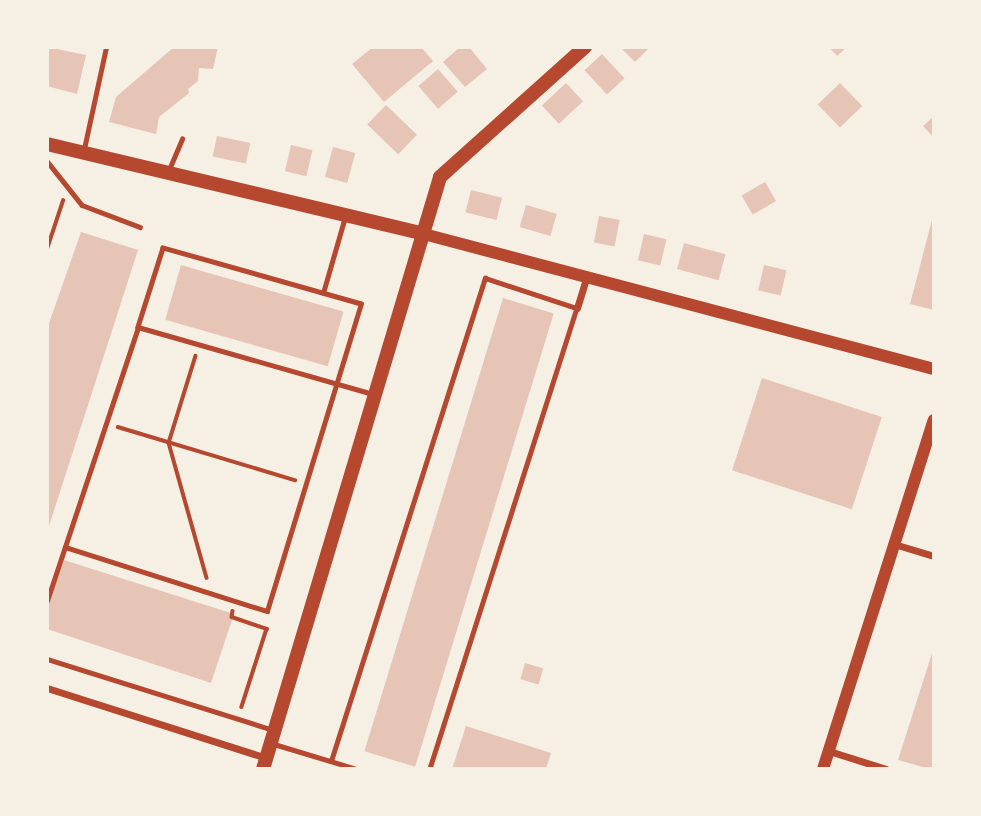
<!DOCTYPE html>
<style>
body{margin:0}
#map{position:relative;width:981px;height:816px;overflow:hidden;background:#f6efe4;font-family:Raleway,sans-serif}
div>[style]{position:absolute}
.building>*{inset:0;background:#e6c5b7;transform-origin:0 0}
.path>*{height:3.5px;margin:-1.75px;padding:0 1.75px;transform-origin:1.75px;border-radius:1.75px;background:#b5482f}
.service>*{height:4.5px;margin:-2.25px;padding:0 2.25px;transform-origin:2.25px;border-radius:2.25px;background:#b5482f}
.minor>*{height:7px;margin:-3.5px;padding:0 3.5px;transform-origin:3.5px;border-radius:3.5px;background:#b5482f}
.tertiary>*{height:12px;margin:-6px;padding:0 6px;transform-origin:6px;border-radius:6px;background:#b5482f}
.secondary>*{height:14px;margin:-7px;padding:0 7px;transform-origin:7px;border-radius:7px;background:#b5482f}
span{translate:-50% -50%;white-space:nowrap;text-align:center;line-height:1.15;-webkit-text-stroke:5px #f6efe4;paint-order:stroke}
.frame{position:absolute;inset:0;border:49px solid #f6efe4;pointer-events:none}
</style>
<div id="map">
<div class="building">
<i style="clip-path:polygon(47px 47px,86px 55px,77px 94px,47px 86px)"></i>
<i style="clip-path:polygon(174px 47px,218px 47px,213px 69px,199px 68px,198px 81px,188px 89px,189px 93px,159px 117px,156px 134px,109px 122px,116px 97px)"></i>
<i style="clip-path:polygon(373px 47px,421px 47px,433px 61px,384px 102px,352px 64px)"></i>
<i style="clip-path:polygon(460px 47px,469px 47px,487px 69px,465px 87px,443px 62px)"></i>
<i style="clip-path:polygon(620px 47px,650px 47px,635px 62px)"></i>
<i style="clip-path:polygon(829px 47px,847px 47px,837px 56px)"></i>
<i style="left:602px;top:54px;width:33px;height:24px;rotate:47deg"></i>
<i style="left:438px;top:69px;width:30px;height:26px;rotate:49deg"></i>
<i style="left:566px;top:83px;width:25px;height:33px;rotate:47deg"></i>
<i style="left:840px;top:83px;width:32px;height:31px;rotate:46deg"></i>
<i style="left:386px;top:105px;width:43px;height:27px;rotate:44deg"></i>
<i style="clip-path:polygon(934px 116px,934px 138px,923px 126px)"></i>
<i style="left:217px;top:136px;width:34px;height:21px;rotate:12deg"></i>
<i style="left:291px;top:145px;width:22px;height:27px;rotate:13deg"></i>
<i style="left:333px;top:147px;width:23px;height:31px;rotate:15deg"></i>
<i style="left:765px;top:182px;width:22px;height:27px;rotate:60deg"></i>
<i style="left:471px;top:190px;width:32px;height:23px;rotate:14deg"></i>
<i style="left:526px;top:205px;width:32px;height:23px;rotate:16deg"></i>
<i style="left:599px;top:216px;width:21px;height:27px;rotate:11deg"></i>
<i style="clip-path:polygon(932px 220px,934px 221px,934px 310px,910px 304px)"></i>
<i style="clip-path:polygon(81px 232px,138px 250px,48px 529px,47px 329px)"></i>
<i style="left:644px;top:234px;width:23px;height:27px;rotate:13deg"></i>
<i style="left:684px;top:243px;width:43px;height:27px;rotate:15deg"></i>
<i style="left:181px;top:265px;width:169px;height:57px;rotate:16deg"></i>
<i style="left:764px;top:265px;width:23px;height:26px;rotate:13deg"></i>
<i style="left:503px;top:298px;width:53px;height:474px;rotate:17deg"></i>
<i style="left:762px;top:378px;width:126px;height:97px;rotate:18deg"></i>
<i style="clip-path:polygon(64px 560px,234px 614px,211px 683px,47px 629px,47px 609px)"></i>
<i style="clip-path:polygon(933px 650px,934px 769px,930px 769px,898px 760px)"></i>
<i style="left:525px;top:663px;width:19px;height:17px;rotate:16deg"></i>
<i style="clip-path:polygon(466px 726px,551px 753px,546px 769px,452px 769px)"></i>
</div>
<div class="path">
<i style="left:47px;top:249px;width:51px;rotate:-71.6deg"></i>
<i style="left:196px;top:356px;width:91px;rotate:107.2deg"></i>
<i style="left:169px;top:443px;width:140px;rotate:74.3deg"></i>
<i style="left:118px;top:427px;width:185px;rotate:16.7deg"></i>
<i style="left:233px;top:611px;width:6px;rotate:99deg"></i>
<i style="left:232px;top:617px;width:37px;rotate:19deg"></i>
<i style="left:267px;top:629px;width:82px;rotate:107.8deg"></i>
</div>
<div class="service">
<i style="left:84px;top:149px;width:104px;rotate:-77.8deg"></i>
<i style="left:47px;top:161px;width:56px;rotate:51.5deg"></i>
<i style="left:82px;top:205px;width:62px;rotate:20.8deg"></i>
<i style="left:168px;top:172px;width:36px;rotate:-67deg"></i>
<i style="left:323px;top:293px;width:79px;rotate:-73.9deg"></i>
<i style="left:65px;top:547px;width:212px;rotate:17.6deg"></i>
<i style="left:267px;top:611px;width:321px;rotate:-73deg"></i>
<i style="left:361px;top:304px;width:206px;rotate:-164.2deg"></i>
<i style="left:163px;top:248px;width:83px;rotate:107.6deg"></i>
<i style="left:47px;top:601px;width:289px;rotate:-71.6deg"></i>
<i style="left:138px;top:327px;width:244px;rotate:15.9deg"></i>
<i style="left:47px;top:659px;width:237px;rotate:17.4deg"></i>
<i style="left:274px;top:744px;width:87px;rotate:16.8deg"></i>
<i style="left:331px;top:761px;width:507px;rotate:-72.32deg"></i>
<i style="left:485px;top:278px;width:97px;rotate:18.1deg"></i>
<i style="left:577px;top:308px;width:484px;rotate:107.7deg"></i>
</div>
<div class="minor">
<i style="left:577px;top:308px;width:34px;rotate:-73deg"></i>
<i style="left:894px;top:544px;width:42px;rotate:16.7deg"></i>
<i style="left:47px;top:688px;width:230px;rotate:17.7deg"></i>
<i style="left:829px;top:751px;width:60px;rotate:17.5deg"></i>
</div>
<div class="tertiary">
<i style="left:420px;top:233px;width:532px;rotate:14.82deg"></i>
<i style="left:823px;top:769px;width:366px;rotate:-72.4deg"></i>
</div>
<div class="secondary">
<i style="left:47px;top:144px;width:383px;rotate:13.4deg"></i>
<i style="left:263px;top:769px;width:618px;rotate:-73.35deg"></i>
<i style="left:440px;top:177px;width:195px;rotate:-41.9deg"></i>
</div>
<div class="frame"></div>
</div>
